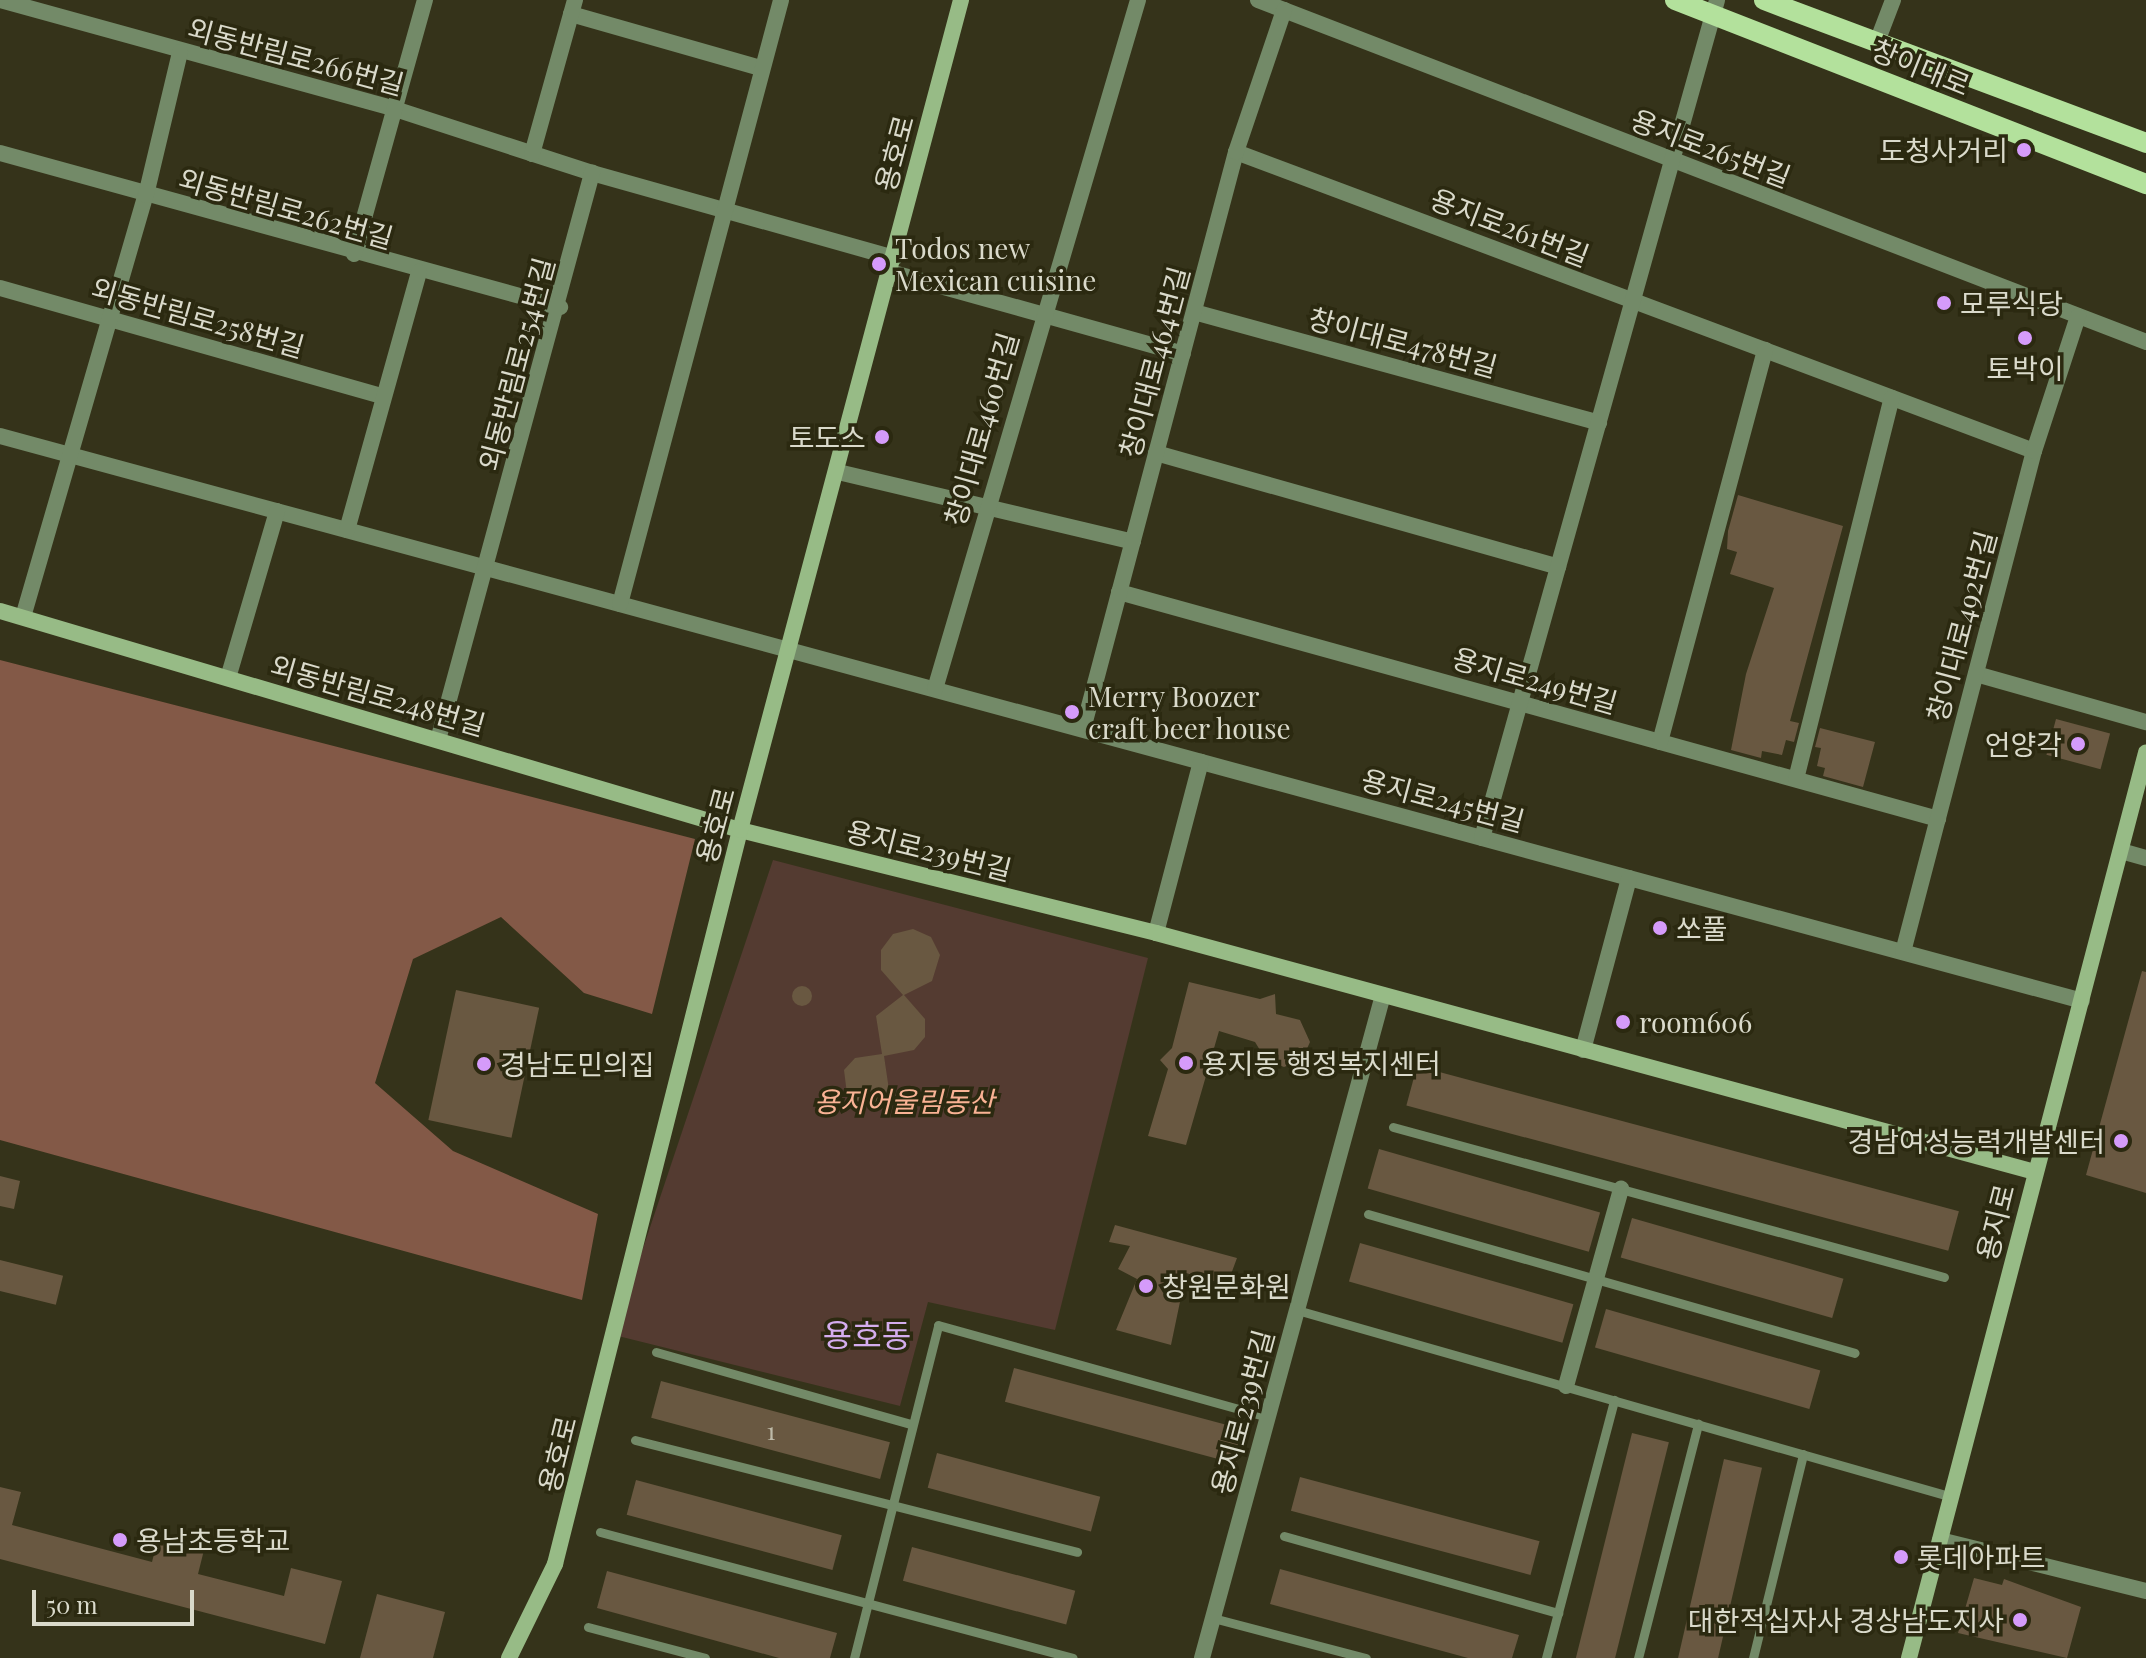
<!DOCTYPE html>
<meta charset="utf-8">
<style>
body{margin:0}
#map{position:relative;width:2146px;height:1658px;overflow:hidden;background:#35331a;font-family:"Playfair Display","Noto Sans KR",serif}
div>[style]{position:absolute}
.green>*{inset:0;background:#543b31}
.forest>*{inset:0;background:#835947}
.building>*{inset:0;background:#695841;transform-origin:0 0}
.round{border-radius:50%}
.lane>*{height:9px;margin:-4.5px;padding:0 4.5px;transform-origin:4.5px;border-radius:4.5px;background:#738a68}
.street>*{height:16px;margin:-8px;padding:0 8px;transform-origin:8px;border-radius:8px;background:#738a68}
.secondary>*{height:16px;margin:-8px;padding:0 8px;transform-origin:8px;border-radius:8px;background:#97bb86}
.primary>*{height:20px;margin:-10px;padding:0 10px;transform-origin:10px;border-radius:10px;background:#b3e19c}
.dots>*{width:22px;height:22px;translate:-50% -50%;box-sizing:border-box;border:4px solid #2b2910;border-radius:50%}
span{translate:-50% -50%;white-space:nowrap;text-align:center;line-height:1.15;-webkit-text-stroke:7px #2b2910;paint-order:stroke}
.number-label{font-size:24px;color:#bebaa8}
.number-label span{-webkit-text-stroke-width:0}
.street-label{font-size:28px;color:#dadacb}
.poi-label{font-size:28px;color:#dadacb}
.right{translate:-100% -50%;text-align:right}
.left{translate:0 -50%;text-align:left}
.park-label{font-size:28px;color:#f9b294;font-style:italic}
.quarter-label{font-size:32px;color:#d4adee}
.scale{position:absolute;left:32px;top:1590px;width:162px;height:36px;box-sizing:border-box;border:4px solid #dadacb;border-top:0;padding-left:10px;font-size:24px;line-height:28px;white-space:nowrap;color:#dadacb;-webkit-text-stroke:6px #2b2910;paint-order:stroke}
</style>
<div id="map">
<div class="green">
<i style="clip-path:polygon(773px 860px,1148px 958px,1055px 1330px,928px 1302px,900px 1406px,614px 1335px)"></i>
</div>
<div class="forest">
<i style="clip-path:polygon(0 660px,695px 839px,652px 1014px,584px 993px,501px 917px,413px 959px,375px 1083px,453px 1151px,598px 1214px,582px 1300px,0 1140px)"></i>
</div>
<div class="building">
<i style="clip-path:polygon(1738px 495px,1843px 526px,1790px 721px,1799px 723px,1794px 742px,1786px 740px,1782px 755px,1762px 751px,1761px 758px,1731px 750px,1746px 674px,1774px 588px,1730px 574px,1737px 552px,1727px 549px,1728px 531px)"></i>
<i style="left:2056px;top:719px;width:56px;height:37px;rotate:15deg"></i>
<i style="clip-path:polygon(1820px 728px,1875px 742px,1863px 787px,1823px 776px,1825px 768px,1817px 766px,1821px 748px,1815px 747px)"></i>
<i style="clip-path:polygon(913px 929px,931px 937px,940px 955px,932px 981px,904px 995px,925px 1019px,925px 1037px,914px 1050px,884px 1056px,889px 1090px,877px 1102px,861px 1103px,847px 1094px,844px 1070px,855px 1058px,882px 1054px,876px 1016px,903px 995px,881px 970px,881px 950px,893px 934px)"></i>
<i style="clip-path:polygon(2142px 971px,2146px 972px,2146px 1193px,2086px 1175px)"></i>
<i style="clip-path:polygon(1189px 982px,1260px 999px,1275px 994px,1276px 1014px,1300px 1020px,1310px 1042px,1302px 1060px,1284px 1067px,1266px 1060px,1255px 1042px,1219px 1031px,1186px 1145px,1148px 1136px,1168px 1069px,1160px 1060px,1172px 1048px)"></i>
<i class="round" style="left:792px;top:986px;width:20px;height:20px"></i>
<i style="left:456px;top:990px;width:85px;height:133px;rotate:12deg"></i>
<i style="left:1417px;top:1066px;width:561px;height:41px;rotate:15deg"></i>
<i style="left:1379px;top:1149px;width:230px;height:41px;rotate:16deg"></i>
<i style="clip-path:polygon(0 1176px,20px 1181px,14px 1209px,0 1206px)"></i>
<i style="left:1632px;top:1218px;width:220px;height:41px;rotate:16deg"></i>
<i style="clip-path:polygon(1115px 1225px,1237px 1258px,1227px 1285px,1186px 1273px,1171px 1345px,1116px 1330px,1137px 1279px,1118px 1269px,1130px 1246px,1109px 1242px)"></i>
<i style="left:1360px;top:1243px;width:222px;height:40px;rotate:16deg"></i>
<i style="left:0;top:1260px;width:65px;height:30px;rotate:14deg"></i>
<i style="left:1606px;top:1309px;width:223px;height:40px;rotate:16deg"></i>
<i style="left:1014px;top:1368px;width:239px;height:35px;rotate:15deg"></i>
<i style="left:661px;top:1381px;width:237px;height:38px;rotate:15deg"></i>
<i style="left:1632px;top:1433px;width:38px;height:233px;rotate:14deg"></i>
<i style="left:937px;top:1453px;width:169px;height:36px;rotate:15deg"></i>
<i style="left:1724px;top:1459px;width:39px;height:206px;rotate:13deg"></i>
<i style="left:1300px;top:1477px;width:248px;height:35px;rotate:15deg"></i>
<i style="left:636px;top:1480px;width:213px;height:36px;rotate:15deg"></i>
<i style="clip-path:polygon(0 1487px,21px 1492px,12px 1525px,152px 1562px,158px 1538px,204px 1550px,198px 1574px,284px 1596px,291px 1568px,342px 1581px,325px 1644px,0 1559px)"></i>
<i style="left:912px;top:1547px;width:169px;height:35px;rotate:15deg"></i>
<i style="clip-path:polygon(1280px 1569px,1519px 1635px,1512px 1658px,1468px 1658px,1270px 1604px)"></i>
<i style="clip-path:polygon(607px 1571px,837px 1633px,830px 1658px,779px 1658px,597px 1608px)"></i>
<i style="clip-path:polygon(1974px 1578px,2002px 1585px,2004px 1579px,2081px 1607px,2067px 1658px,1958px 1633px)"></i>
<i style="clip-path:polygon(377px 1594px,445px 1612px,433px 1658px,360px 1658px)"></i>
</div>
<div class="lane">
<i style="left:1393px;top:1127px;width:571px;rotate:15.23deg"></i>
<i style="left:1368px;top:1214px;width:506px;rotate:15.93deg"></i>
<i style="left:1297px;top:1310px;width:681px;rotate:15.93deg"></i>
<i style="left:656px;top:1352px;width:265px;rotate:15.8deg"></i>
<i style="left:635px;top:1440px;width:456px;rotate:14.2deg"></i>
<i style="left:600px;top:1532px;width:489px;rotate:14.9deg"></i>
<i style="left:1284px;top:1536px;width:285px;rotate:15.7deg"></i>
<i style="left:1213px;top:1618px;width:158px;rotate:14.7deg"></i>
<i style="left:588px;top:1627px;width:121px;rotate:14.8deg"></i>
<i style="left:854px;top:1658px;width:343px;rotate:-75.8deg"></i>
<i style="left:938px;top:1325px;width:343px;rotate:15.6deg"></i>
<i style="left:1546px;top:1658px;width:267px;rotate:-75.2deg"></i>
<i style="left:1638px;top:1658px;width:242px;rotate:-75.6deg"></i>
<i style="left:1753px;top:1658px;width:210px;rotate:-76.2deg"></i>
</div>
<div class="street">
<i style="left:0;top:0;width:410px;rotate:15.4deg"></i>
<i style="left:395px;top:109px;width:207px;rotate:18deg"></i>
<i style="left:592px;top:173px;width:314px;rotate:15.7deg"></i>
<i style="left:1258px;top:0;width:952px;rotate:21.06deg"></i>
<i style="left:571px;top:14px;width:197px;rotate:15.9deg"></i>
<i style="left:1877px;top:42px;width:45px;rotate:-69.1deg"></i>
<i style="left:1236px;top:152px;width:852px;rotate:20.54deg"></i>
<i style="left:0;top:153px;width:581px;rotate:15.38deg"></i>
<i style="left:532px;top:154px;width:160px;rotate:-74.4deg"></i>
<i style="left:354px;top:254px;width:264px;rotate:-74.4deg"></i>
<i style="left:890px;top:272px;width:304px;rotate:15.6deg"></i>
<i style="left:0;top:288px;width:396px;rotate:15.8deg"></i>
<i style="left:1194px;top:312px;width:420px;rotate:15.3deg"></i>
<i style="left:0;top:436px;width:2157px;rotate:15.18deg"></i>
<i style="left:1156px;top:453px;width:418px;rotate:15.8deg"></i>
<i style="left:838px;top:472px;width:303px;rotate:13.3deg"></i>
<i style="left:347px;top:530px;width:268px;rotate:-74.4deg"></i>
<i style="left:1119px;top:592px;width:850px;rotate:15.49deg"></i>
<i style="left:620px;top:604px;width:625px;rotate:-75.07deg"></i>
<i style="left:23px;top:617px;width:440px;rotate:-73.8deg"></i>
<i style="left:146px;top:195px;width:147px;rotate:-76.6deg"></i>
<i style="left:1976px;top:674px;width:177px;rotate:15.8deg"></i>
<i style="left:228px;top:678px;width:174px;rotate:-73.6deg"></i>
<i style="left:935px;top:689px;width:718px;rotate:-73.58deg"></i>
<i style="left:1083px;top:729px;width:597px;rotate:-75.15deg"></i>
<i style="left:1236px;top:152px;width:150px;rotate:-71.3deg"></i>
<i style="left:438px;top:740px;width:588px;rotate:-74.8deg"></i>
<i style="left:1660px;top:742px;width:406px;rotate:-75deg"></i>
<i style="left:1796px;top:779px;width:393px;rotate:-75.9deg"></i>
<i style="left:1482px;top:838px;width:870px;rotate:-74.33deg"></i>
<i style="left:2121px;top:851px;width:26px;rotate:16deg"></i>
<i style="left:1156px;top:933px;width:177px;rotate:-75.3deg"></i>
<i style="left:1903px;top:952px;width:518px;rotate:-75.35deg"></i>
<i style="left:2034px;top:451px;width:142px;rotate:-71.9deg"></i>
<i style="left:1583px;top:1050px;width:178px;rotate:-75deg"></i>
<i style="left:1566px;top:1386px;width:205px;rotate:-74.4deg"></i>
<i style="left:1940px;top:1540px;width:212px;rotate:13.9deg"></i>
<i style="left:1202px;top:1658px;width:687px;rotate:-74.73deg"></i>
</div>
<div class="secondary">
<i style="left:0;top:611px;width:772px;rotate:16.49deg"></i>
<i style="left:740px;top:830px;width:429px;rotate:13.9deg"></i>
<i style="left:1156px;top:933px;width:911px;rotate:15.21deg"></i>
<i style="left:509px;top:1658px;width:105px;rotate:-63.9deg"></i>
<i style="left:555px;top:1564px;width:757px;rotate:-75.85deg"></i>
<i style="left:740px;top:830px;width:859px;rotate:-75.09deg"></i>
<i style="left:1909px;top:1658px;width:936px;rotate:-75.33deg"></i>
</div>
<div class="primary">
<i style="left:1675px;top:0;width:506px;rotate:21.34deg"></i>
<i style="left:1764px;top:0;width:408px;rotate:20.5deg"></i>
</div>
<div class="dots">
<i style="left:2024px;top:150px;background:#d59bfa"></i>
<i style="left:879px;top:264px;background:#d59bfa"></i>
<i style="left:1944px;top:303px;background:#d59bfa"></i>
<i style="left:2025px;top:338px;background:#d59bfa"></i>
<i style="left:882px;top:437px;background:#d59bfa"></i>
<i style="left:1072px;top:712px;background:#d59bfa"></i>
<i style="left:2078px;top:744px;background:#d59bfa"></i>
<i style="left:1660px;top:928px;background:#d59bfa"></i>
<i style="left:1623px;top:1022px;background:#d59bfa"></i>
<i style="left:1186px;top:1063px;background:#d59bfa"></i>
<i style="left:484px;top:1064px;background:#d59bfa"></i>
<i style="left:2121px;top:1141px;background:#d59bfa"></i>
<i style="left:1146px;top:1286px;background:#d59bfa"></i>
<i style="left:120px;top:1540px;background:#d59bfa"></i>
<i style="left:1901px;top:1557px;background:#d59bfa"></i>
<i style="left:2020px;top:1620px;background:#d59bfa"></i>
</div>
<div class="number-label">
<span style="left:771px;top:1431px">1</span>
</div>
<div class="street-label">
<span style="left:296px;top:56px;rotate:15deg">외동반림로266번길</span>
<span style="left:1921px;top:67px;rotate:22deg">창이대로</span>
<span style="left:1711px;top:148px;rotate:21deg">용지로265번길</span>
<span style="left:894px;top:153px;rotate:-75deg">용호로</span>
<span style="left:286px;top:208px;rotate:16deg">외동반림로262번길</span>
<span style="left:1510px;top:227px;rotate:21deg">용지로261번길</span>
<span style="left:198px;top:317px;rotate:16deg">외동반림로258번길</span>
<span style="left:1403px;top:342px;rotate:15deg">창이대로478번길</span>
<span style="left:1154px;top:362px;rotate:-75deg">창이대로464번길</span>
<span style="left:516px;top:364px;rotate:-75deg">외동반림로254번길</span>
<span style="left:981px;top:429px;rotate:-74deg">창이대로460번길</span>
<span style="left:1961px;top:626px;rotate:-75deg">창이대로492번길</span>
<span style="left:1535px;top:680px;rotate:16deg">용지로249번길</span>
<span style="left:378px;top:695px;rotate:16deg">외동반림로248번길</span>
<span style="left:1443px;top:800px;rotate:15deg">용지로245번길</span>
<span style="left:715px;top:825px;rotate:-75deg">용호로</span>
<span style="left:929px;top:850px;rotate:14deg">용지로239번길</span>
<span style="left:1995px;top:1222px;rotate:-76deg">용지로</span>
<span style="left:1242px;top:1412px;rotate:-75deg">용지로239번길</span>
<span style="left:557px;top:1454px;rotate:-76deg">용호로</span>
</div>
<div class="poi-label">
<span class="right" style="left:2008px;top:150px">도청사거리</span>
<span class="left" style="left:895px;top:264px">Todos new<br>Mexican cuisine</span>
<span class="left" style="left:1960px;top:303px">모루식당</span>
<span style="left:2025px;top:368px">토박이</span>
<span class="right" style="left:866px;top:437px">토도스</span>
<span class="left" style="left:1088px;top:712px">Merry Boozer<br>craft beer house</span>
<span class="right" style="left:2062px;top:744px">언양각</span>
<span class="left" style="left:1676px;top:928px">쏘풀</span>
<span class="left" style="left:1639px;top:1022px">room606</span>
<span class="left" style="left:1202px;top:1063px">용지동 행정복지센터</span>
<span class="left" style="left:500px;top:1064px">경남도민의집</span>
<span class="right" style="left:2105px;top:1141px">경남여성능력개발센터</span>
<span class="left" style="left:1162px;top:1286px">창원문화원</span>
<span class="left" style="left:136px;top:1540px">용남초등학교</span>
<span class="left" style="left:1917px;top:1557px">롯데아파트</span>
<span class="right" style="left:2004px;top:1620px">대한적십자사 경상남도지사</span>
</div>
<div class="park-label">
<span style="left:904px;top:1101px">용지어울림동산</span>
</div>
<div class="quarter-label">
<span style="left:867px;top:1334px">용호동</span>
</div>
<div class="scale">50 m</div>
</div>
